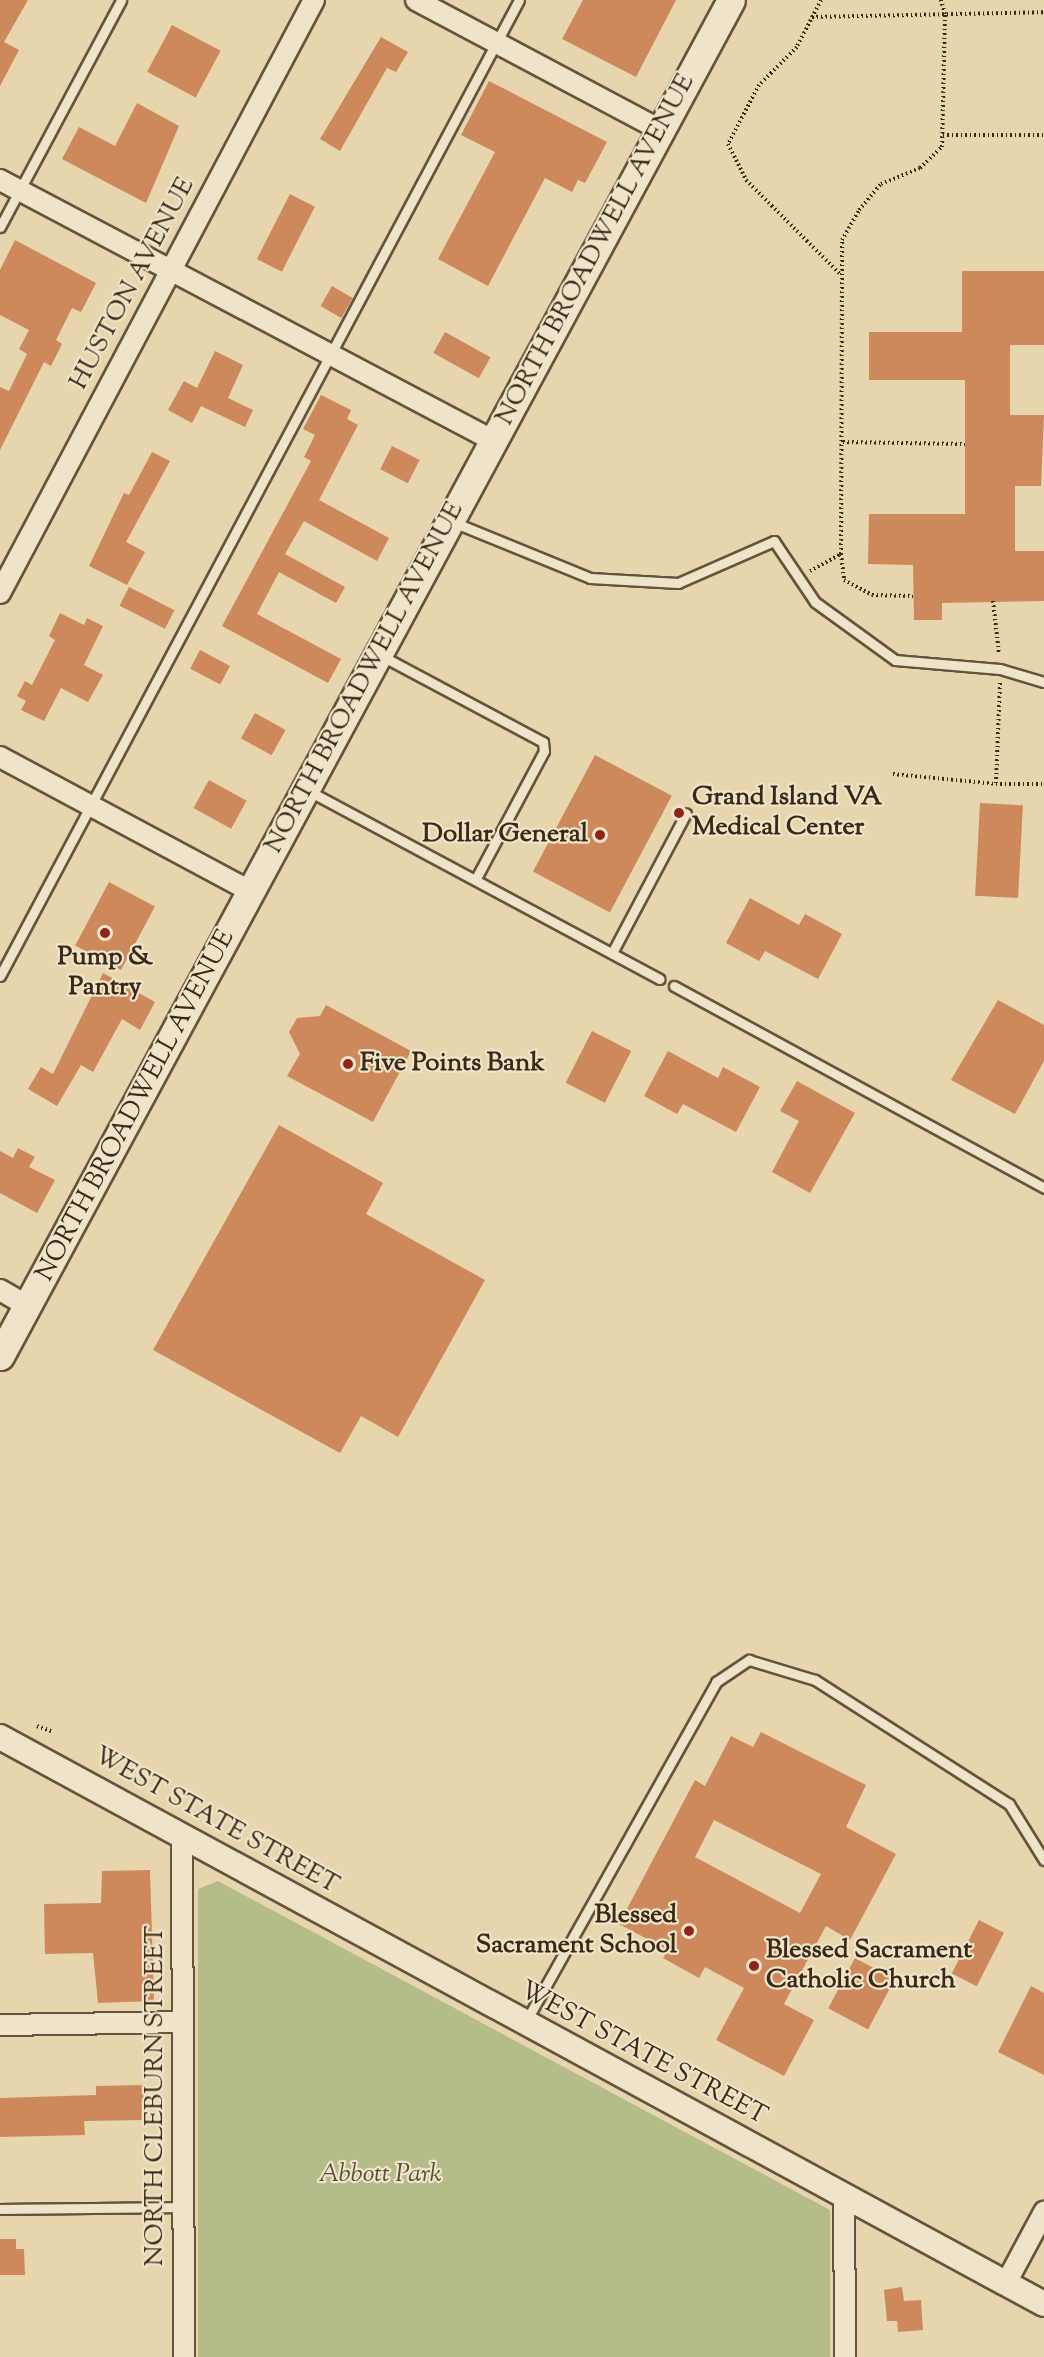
<!DOCTYPE html>
<style>
body{margin:0}
#map{position:relative;width:1044px;height:2357px;overflow:hidden;background:#e7d5ad;font-family:"Sorts Mill Goudy",serif}
div>[style]{position:absolute}
.green>*{inset:0;background:#b4bd8a}
.building>*{inset:0;background:#cd895c;transform-origin:0 0}
.path>*{height:4px;margin-top:-2px;transform-origin:0;background:repeating-linear-gradient(90deg,#3a2915 0 1.5px,transparent 0 4.5px)}
.roads{filter:drop-shadow(2px 0 #65543b) drop-shadow(-2px 0 #65543b) drop-shadow(0 2px #65543b) drop-shadow(0 -2px #65543b)}
.service>*{height:9px;margin:-4.5px;padding:0 4.5px;transform-origin:4.5px;border-radius:4.5px;background:#efe4ca}
.minor>*{height:20px;margin:-10px;padding:0 10px;transform-origin:10px;border-radius:10px;background:#efe4ca}
.tertiary>*{height:24px;margin:-12px;padding:0 12px;transform-origin:12px;border-radius:12px;background:#efe4ca}
.secondary>*{height:27px;margin:-13.5px;padding:0 13.5px;transform-origin:13.5px;border-radius:13.5px;background:#efe4ca}
.dots>*{width:16px;height:16px;translate:-50% -50%;box-sizing:border-box;border:3px solid #efe4ca;border-radius:50%}
span{translate:-50% -50%;white-space:nowrap;text-align:center;line-height:1.15;-webkit-text-stroke:4.5px #efe4ca;paint-order:stroke}
.street-label{font-size:26px;color:#3a2915}
.poi-label{font-size:26px;color:#3a2915;font-weight:700}
.left{translate:0 -50%;text-align:left}
.right{translate:-100% -50%;text-align:right}
.park-label{font-size:26px;color:#584e32;font-style:italic}
</style>
<div id="map">
<div class="green">
<i style="clip-path:polygon(218px 1881px,830px 2210px,830px 2357px,198px 2357px,198px 1889px)"></i>
</div>
<div class="building">
<i style="clip-path:polygon(0 0,28px 0,4px 42px,19px 50px,0 86px)"></i>
<i style="clip-path:polygon(583px 0,676px 0,636px 77px,562px 39px)"></i>
<i style="left:172px;top:25px;width:55px;height:53px;rotate:28deg"></i>
<i style="clip-path:polygon(381px 37px,408px 52px,396px 72px,387px 68px,340px 151px,320px 139px)"></i>
<i style="clip-path:polygon(489px 81px,607px 142px,585px 183px,578px 180px,572px 192px,545px 178px,488px 286px,438px 259px,495px 152px,461px 135px)"></i>
<i style="clip-path:polygon(137px 103px,179px 126px,146px 203px,62px 159px,79px 127px,115px 146px)"></i>
<i style="left:290px;top:194px;width:28px;height:73px;rotate:27deg"></i>
<i style="clip-path:polygon(15px 240px,96px 283px,81px 312px,72px 308px,56px 340px,62px 344px,51px 366px,44px 362px,0 450px,0 387px,9px 391px,27px 354px,19px 349px,29px 330px,0 315px,0 270px)"></i>
<i style="clip-path:polygon(962px 271px,1044px 271px,1044px 345px,1010px 345px,1010px 415px,1044px 415px,1041px 486px,1015px 486px,1015px 551px,1044px 551px,1044px 601px,942px 603px,942px 620px,914px 620px,913px 565px,868px 564px,869px 514px,965px 514px,965px 380px,869px 380px,869px 332px,962px 332px)"></i>
<i style="left:332px;top:286px;width:24px;height:23px;rotate:30deg"></i>
<i style="left:445px;top:332px;width:52px;height:24px;rotate:29deg"></i>
<i style="clip-path:polygon(215px 351px,243px 365px,228px 398px,253px 410px,245px 427px,201px 406px,192px 423px,168px 410px,184px 381px,197px 388px)"></i>
<i style="clip-path:polygon(321px 395px,351px 410px,347px 419px,358px 425px,319px 500px,389px 538px,377px 561px,304px 521px,285px 554px,345px 587px,336px 603px,279px 572px,257px 614px,341px 659px,328px 683px,222px 626px,311px 461px,304px 457px,315px 435px,303px 429px)"></i>
<i style="left:392px;top:446px;width:31px;height:26px;rotate:27deg"></i>
<i style="clip-path:polygon(152px 452px,170px 461px,126px 542px,145px 552px,127px 585px,89px 566px,124px 493px,129px 495px)"></i>
<i style="left:129px;top:587px;width:51px;height:21px;rotate:27deg"></i>
<i style="clip-path:polygon(60px 613px,84px 625px,87px 618px,103px 626px,84px 665px,103px 675px,88px 702px,61px 688px,44px 721px,21px 710px,26px 701px,17px 696px,25px 681px,32px 685px,55px 640px,49px 636px)"></i>
<i style="left:200px;top:650px;width:34px;height:21px;rotate:28deg"></i>
<i style="left:255px;top:713px;width:35px;height:29px;rotate:29deg"></i>
<i style="left:595px;top:755px;width:87px;height:132px;rotate:28deg"></i>
<i style="left:209px;top:780px;width:43px;height:32px;rotate:29deg"></i>
<i style="left:980px;top:803px;width:43px;height:93px;rotate:3deg"></i>
<i style="left:109px;top:882px;width:52px;height:72px;rotate:28deg"></i>
<i style="clip-path:polygon(750px 898px,799px 925px,805px 914px,842px 934px,818px 979px,765px 951px,759px 961px,726px 943px)"></i>
<i style="clip-path:polygon(103px 973px,155px 1002px,140px 1030px,122px 1019px,93px 1072px,81px 1065px,57px 1106px,28px 1089px,41px 1067px,53px 1074px)"></i>
<i style="clip-path:polygon(998px 1000px,1044px 1025px,1044px 1061px,1015px 1114px,951px 1080px)"></i>
<i style="clip-path:polygon(326px 1005px,411px 1051px,373px 1122px,287px 1076px,300px 1054px,289px 1032px,297px 1018px,320px 1016px)"></i>
<i style="left:592px;top:1031px;width:44px;height:58px;rotate:27deg"></i>
<i style="clip-path:polygon(668px 1051px,718px 1078px,723px 1067px,760px 1087px,736px 1132px,683px 1104px,677px 1114px,644px 1096px)"></i>
<i style="clip-path:polygon(797px 1081px,855px 1113px,810px 1193px,772px 1172px,799px 1121px,780px 1111px)"></i>
<i style="clip-path:polygon(279px 1125px,383px 1183px,366px 1214px,485px 1280px,398px 1437px,361px 1416px,340px 1453px,153px 1350px)"></i>
<i style="clip-path:polygon(18px 1148px,35px 1157px,29px 1167px,55px 1180px,37px 1213px,0 1193px,0 1151px,13px 1158px)"></i>
<i style="clip-path:polygon(evenodd,761px 1732px,866px 1785px,846px 1827px,896px 1854px,850px 1940px,826px 1926px,784px 2004px,814px 2020px,784px 2076px,716px 2040px,744px 1988px,705px 1967px,699px 1978px,663px 1958px,668px 1950px,619px 1924px,695px 1780px,705px 1786px,731px 1736px,753px 1747px,761px 1732px,714px 1820px,821px 1874px,800px 1913px,695px 1857px,714px 1820px)"></i>
<i style="clip-path:polygon(150px 1870px,154px 2001px,98px 2003px,93px 1953px,45px 1954px,44px 1904px,101px 1903px,102px 1871px)"></i>
<i style="left:979px;top:1920px;width:28px;height:60px;rotate:27deg"></i>
<i style="left:855px;top:1958px;width:45px;height:57px;rotate:28deg"></i>
<i style="clip-path:polygon(1031px 1986px,1044px 1993px,1044px 2075px,998px 2052px)"></i>
<i style="clip-path:polygon(144px 2085px,145px 2120px,84px 2121px,85px 2135px,0 2137px,0 2098px,96px 2095px,96px 2086px)"></i>
<i style="clip-path:polygon(0 2239px,16px 2239px,16px 2249px,24px 2249px,25px 2275px,0 2275px)"></i>
<i style="clip-path:polygon(902px 2287px,904px 2301px,921px 2300px,923px 2330px,898px 2332px,897px 2321px,887px 2321px,884px 2290px)"></i>
</div>
<div class="path">
<i style="left:821px;top:0;width:53px;rotate:117.1deg"></i>
<i style="left:797px;top:47px;width:54px;rotate:135deg"></i>
<i style="left:759px;top:85px;width:67px;rotate:117.7deg"></i>
<i style="left:728px;top:144px;width:40px;rotate:63.4deg"></i>
<i style="left:746px;top:180px;width:132px;rotate:45deg"></i>
<i style="left:812px;top:17px;width:232px;rotate:-1.2deg"></i>
<i style="left:943px;top:135px;width:101px"></i>
<i style="left:843px;top:442px;width:122px;rotate:0.9deg"></i>
<i style="left:841px;top:554px;width:26px;rotate:83deg"></i>
<i style="left:844px;top:580px;width:32px;rotate:28deg"></i>
<i style="left:872px;top:595px;width:41px;rotate:1.4deg"></i>
<i style="left:810px;top:571px;width:35px;rotate:-29deg"></i>
<i style="left:841px;top:554px;width:314px;rotate:-89.8deg"></i>
<i style="left:842px;top:240px;width:34px;rotate:-60deg"></i>
<i style="left:859px;top:210px;width:34px;rotate:-50deg"></i>
<i style="left:881px;top:184px;width:42px;rotate:-22.3deg"></i>
<i style="left:920px;top:168px;width:30px;rotate:-44deg"></i>
<i style="left:942px;top:147px;width:133px;rotate:-88.7deg"></i>
<i style="left:945px;top:14px;width:15px;rotate:-106deg"></i>
<i style="left:993px;top:601px;width:53px;rotate:83.5deg"></i>
<i style="left:1000px;top:683px;width:101px;rotate:92.3deg"></i>
<i style="left:996px;top:784px;width:48px"></i>
<i style="left:893px;top:774px;width:103px;rotate:5.5deg"></i>
<i style="left:37px;top:1726px;width:15px;rotate:20deg"></i>
</div>
<div class="roads">
<div class="service">
<i style="left:0;top:227px;width:257px;rotate:-61.9deg"></i>
<i style="left:453px;top:522px;width:148px;rotate:22.2deg"></i>
<i style="left:590px;top:578px;width:88px;rotate:3.3deg"></i>
<i style="left:678px;top:583px;width:105px;rotate:-23.6deg"></i>
<i style="left:774px;top:541px;width:73px;rotate:56.1deg"></i>
<i style="left:815px;top:602px;width:99px;rotate:35.9deg"></i>
<i style="left:895px;top:660px;width:105px;rotate:4.9deg"></i>
<i style="left:1000px;top:669px;width:46px;rotate:16.5deg"></i>
<i style="left:380px;top:655px;width:185px;rotate:28.1deg"></i>
<i style="left:543px;top:742px;width:9px;rotate:84deg"></i>
<i style="left:544px;top:751px;width:146px;rotate:118.1deg"></i>
<i style="left:307px;top:790px;width:400px;rotate:28.2deg"></i>
<i style="left:612px;top:953px;width:158px;rotate:-62.1deg"></i>
<i style="left:0;top:976px;width:1105px;rotate:-62deg"></i>
<i style="left:674px;top:986px;width:422px;rotate:28.6deg"></i>
<i style="left:526px;top:2021px;width:389px;rotate:-60.7deg"></i>
<i style="left:716px;top:1682px;width:40px;rotate:-34deg"></i>
<i style="left:749px;top:1660px;width:69px;rotate:16.9deg"></i>
<i style="left:815px;top:1680px;width:230px;rotate:32.6deg"></i>
<i style="left:1009px;top:1804px;width:66px;rotate:58deg"></i>
<i style="left:0;top:2209px;width:183px;rotate:-0.6deg"></i>
</div>
<div class="minor">
<i style="left:416px;top:0;width:277px;rotate:28deg"></i>
<i style="left:0;top:180px;width:559px;rotate:27.85deg"></i>
<i style="left:0;top:593px;width:671px;rotate:-62.1deg"></i>
<i style="left:0;top:757px;width:284px;rotate:28.2deg"></i>
<i style="left:0;top:1290px;width:34px;rotate:30deg"></i>
<i style="left:182px;top:1835px;width:522px;rotate:89.78deg"></i>
<i style="left:0;top:2025px;width:183px;rotate:-0.9deg"></i>
<i style="left:844px;top:2196px;width:161px;rotate:89.6deg"></i>
<i style="left:1006px;top:2283px;width:81px;rotate:-61.8deg"></i>
</div>
<div class="tertiary">
<i style="left:0;top:1737px;width:1188px;rotate:28.51deg"></i>
</div>
<div class="secondary">
<i style="left:0;top:1356px;width:1540px;rotate:-61.67deg"></i>
</div>
</div>
<div class="dots">
<i style="left:679px;top:813px;background:#8f2418"></i>
<i style="left:600px;top:835px;background:#8f2418"></i>
<i style="left:105px;top:933px;background:#8f2418"></i>
<i style="left:348px;top:1064px;background:#8f2418"></i>
<i style="left:689px;top:1931px;background:#8f2418"></i>
<i style="left:754px;top:1966px;background:#8f2418"></i>
</div>
<div class="street-label">
<span style="left:596px;top:250px;rotate:-62deg">NORTH BROADWELL AVENUE</span>
<span style="left:133px;top:284px;rotate:-62deg">HUSTON AVENUE</span>
<span style="left:365px;top:678px;rotate:-62deg">NORTH BROADWELL AVENUE</span>
<span style="left:136px;top:1106px;rotate:-62deg">NORTH BROADWELL AVENUE</span>
<span style="left:216px;top:1821px;rotate:29deg">WEST STATE STREET</span>
<span style="left:643px;top:2054px;rotate:28deg">WEST STATE STREET</span>
<span style="left:156px;top:2096px;rotate:-90deg">NORTH CLEBURN STREET</span>
</div>
<div class="poi-label">
<span class="left" style="left:692px;top:813px">Grand Island VA<br>Medical Center</span>
<span class="right" style="left:588px;top:835px">Dollar General</span>
<span style="left:105px;top:973px">Pump &amp;<br>Pantry</span>
<span class="left" style="left:360px;top:1064px">Five Points Bank</span>
<span class="right" style="left:677px;top:1931px">Blessed<br>Sacrament School</span>
<span class="left" style="left:766px;top:1966px">Blessed Sacrament<br>Catholic Church</span>
</div>
<div class="park-label">
<span style="left:380px;top:2175px">Abbott Park</span>
</div>
</div>
